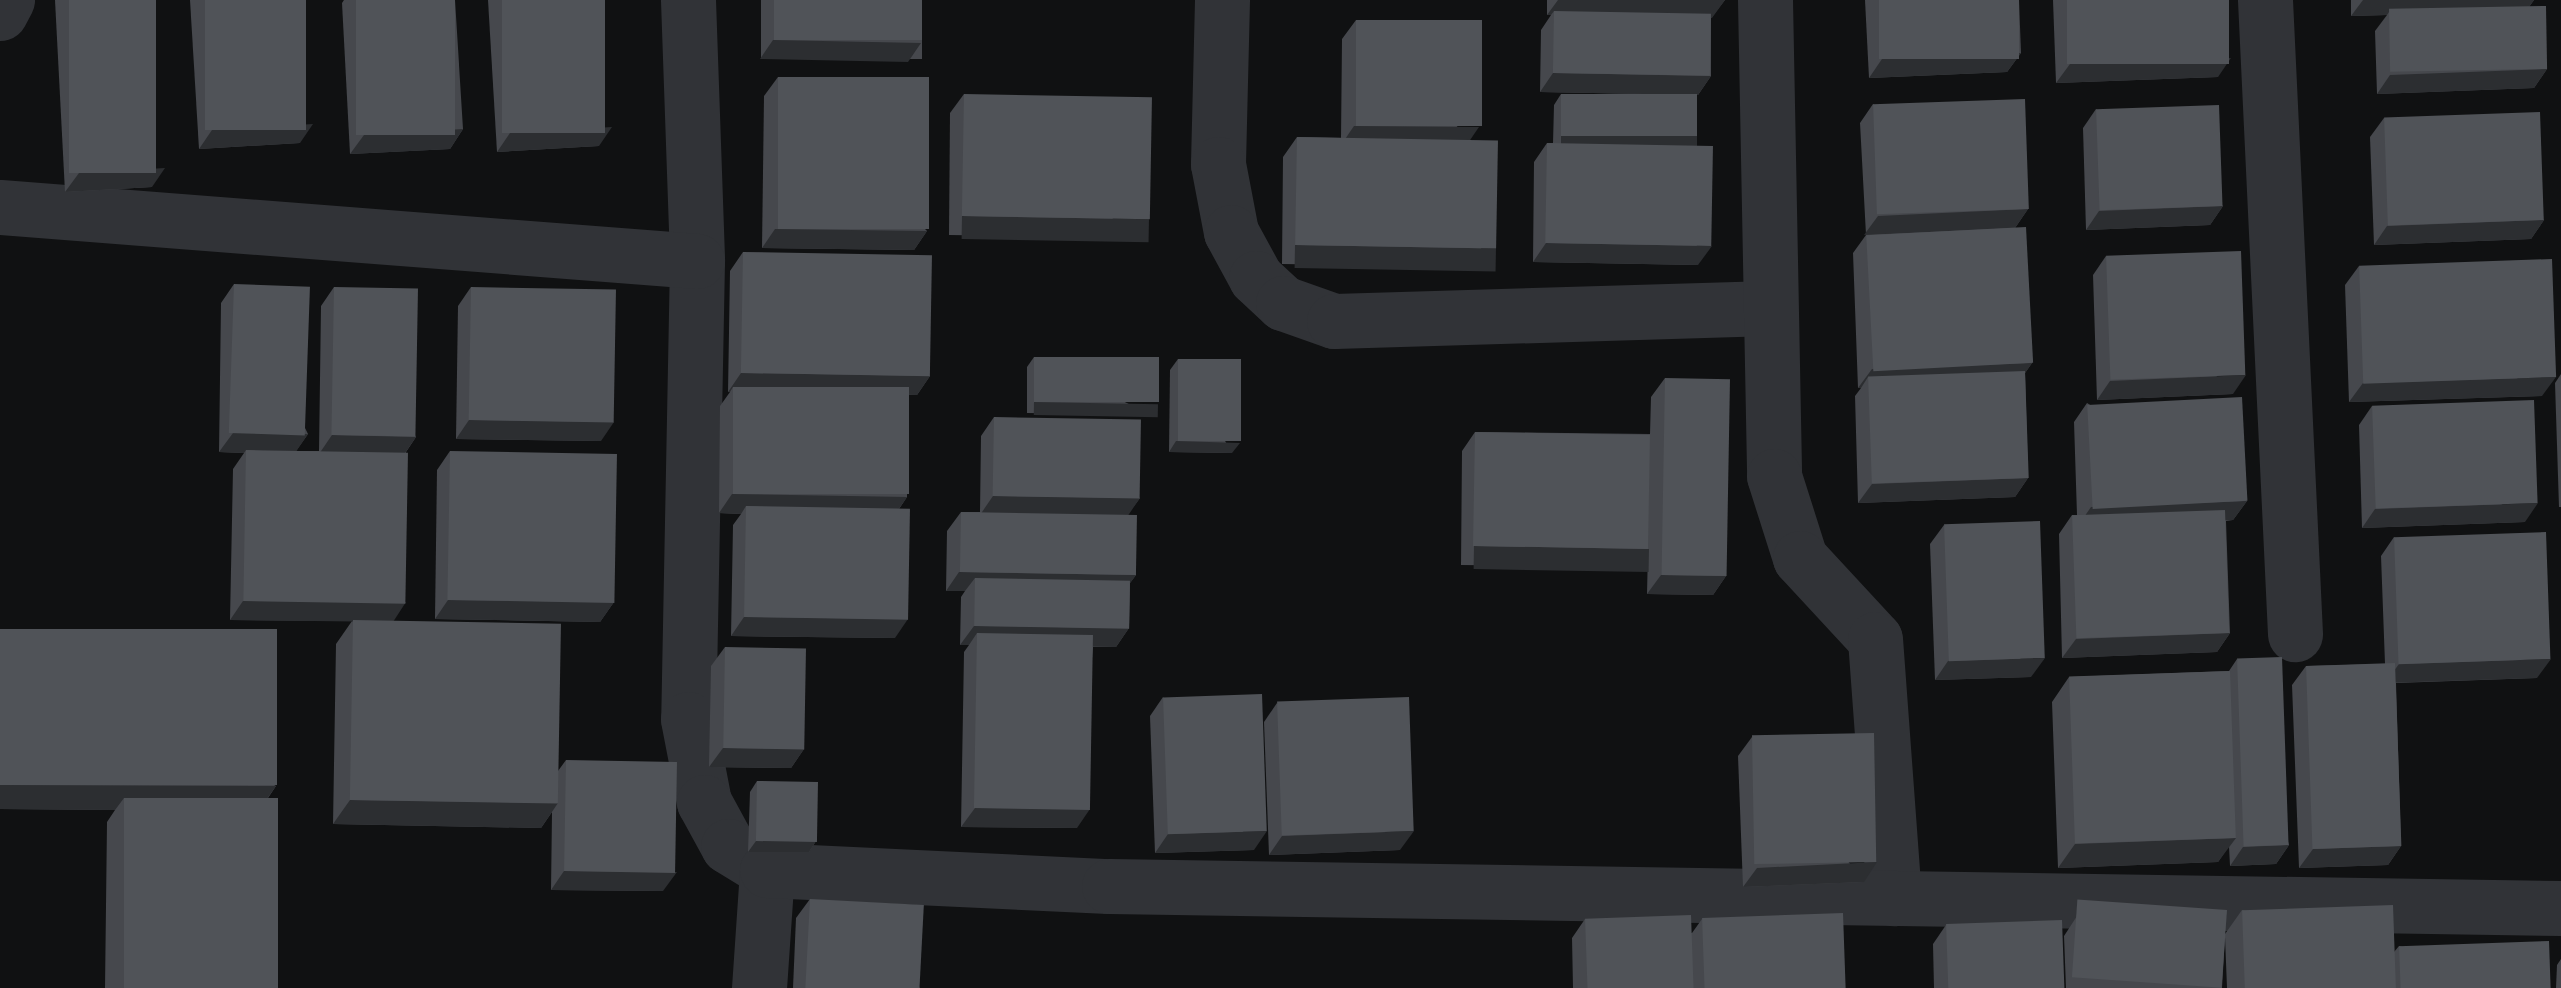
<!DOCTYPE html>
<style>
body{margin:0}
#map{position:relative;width:2561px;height:988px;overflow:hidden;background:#101112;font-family:Poppins,sans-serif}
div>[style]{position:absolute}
.minor>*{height:55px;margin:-27.5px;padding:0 27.5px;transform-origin:27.5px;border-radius:27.5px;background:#313337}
.wall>*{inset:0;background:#46484d;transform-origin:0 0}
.shaded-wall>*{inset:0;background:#2c2e31;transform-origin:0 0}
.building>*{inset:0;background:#505358;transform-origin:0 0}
span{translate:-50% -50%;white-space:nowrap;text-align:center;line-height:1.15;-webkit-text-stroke:8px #0b0c0d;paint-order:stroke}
</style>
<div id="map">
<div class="minor">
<i style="left:688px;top:0;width:261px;rotate:88deg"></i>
<i style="left:697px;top:261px;width:458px;rotate:91.1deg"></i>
<i style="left:688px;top:719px;width:85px;rotate:79.1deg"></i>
<i style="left:704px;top:802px;width:50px;rotate:61.4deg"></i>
<i style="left:728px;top:846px;width:46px;rotate:31.6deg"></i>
<i style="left:1222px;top:0;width:164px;rotate:91.4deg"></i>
<i style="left:1218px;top:164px;width:69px;rotate:79.2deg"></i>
<i style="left:1231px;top:232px;width:52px;rotate:61.5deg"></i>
<i style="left:1256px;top:278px;width:37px;rotate:43deg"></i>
<i style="left:1283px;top:303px;width:54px;rotate:19.4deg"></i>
<i style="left:1334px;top:321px;width:436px;rotate:-1.7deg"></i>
<i style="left:1765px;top:0;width:476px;rotate:88.9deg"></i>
<i style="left:1774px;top:476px;width:86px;rotate:72.4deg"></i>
<i style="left:1800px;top:558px;width:110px;rotate:47.2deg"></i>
<i style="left:1875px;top:639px;width:260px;rotate:85.8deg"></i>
<i style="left:2265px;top:0;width:635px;rotate:87.29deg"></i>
<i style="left:0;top:13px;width:15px;rotate:-62deg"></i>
<i style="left:0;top:207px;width:699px;rotate:4.43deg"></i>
<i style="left:759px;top:988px;width:118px;rotate:-86.1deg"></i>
<i style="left:767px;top:870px;width:342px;rotate:2.7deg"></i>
<i style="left:1109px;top:886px;width:1452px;rotate:0.87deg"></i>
</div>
<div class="wall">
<i style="clip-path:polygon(55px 0,156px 0,152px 187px,65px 192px)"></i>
<i style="clip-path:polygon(190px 0,306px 0,300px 143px,199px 149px)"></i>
<i style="clip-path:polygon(344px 0,455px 0,463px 129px,450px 149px,350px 154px,342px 3px)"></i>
<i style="clip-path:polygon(488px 0,605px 0,599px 146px,497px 152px)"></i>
<i style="left:761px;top:0;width:161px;height:59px"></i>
<i style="clip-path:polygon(1547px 0,1725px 0,1711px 18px,1711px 76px,1698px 95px,1540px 92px,1541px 30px,1551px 15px,1547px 15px)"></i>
<i style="clip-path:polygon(1865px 0,2019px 0,2021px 53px,2007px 72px,1869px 78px)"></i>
<i style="clip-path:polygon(2053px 0,2229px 0,2218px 77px,2056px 83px)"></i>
<i style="clip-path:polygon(2351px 0,2534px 0,2529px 7px,2547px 69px,2534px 88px,2377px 94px,2375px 31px,2387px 15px,2351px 16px)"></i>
<i style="clip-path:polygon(1356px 20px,1470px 140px,1483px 267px,1282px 264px,1283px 157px,1297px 137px,1341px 138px,1342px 39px)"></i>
<i style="clip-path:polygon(778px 77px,927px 231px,914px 250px,762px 248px,764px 96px)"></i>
<i style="clip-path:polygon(964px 94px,1136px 238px,949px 235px,950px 113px)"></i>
<i style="clip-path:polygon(1561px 94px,1691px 146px,1698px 265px,1533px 262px,1534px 162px,1547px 143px,1553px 143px,1554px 105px)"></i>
<i style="clip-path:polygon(1873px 104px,2028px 209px,2015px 228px,2032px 363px,2025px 373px,2028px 478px,2015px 497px,1858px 503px,1855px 396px,1861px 388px,1858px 388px,1853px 253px,1866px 235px,1860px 123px)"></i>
<i style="clip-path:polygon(2096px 109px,2223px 206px,2210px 225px,2086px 230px,2083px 128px)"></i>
<i style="clip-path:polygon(2384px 118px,2544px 220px,2531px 239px,2374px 245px,2370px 137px)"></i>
<i style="clip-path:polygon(743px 252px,930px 376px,917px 395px,909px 395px,907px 497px,899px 509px,895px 638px,731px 636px,733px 525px,741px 514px,719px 513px,720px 406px,730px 392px,728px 392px,730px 271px)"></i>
<i style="clip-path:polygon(2106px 256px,2233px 394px,2097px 400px,2093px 275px)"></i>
<i style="clip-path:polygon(2359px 266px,2542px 396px,2349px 402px,2345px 285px)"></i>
<i style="clip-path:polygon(234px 284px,308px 434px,296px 451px,319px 451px,321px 306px,334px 287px,416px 437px,406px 452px,393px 621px,558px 771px,566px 760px,663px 891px,551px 890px,552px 812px,541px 828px,333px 824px,336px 644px,352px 621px,230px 620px,233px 469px,244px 453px,219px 452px,221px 303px)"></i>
<i style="clip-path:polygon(471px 287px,601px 441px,456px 439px,458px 306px)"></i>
<i style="clip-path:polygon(1034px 357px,1151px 415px,1027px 413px,1027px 367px)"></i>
<i style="clip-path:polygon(1178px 359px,1232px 453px,1169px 452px,1170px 370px)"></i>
<i style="clip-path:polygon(2561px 374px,2561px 507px,2559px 507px,2555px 383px)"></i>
<i style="clip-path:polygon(1665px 378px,1726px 576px,1713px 595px,1647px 594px,1648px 549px,1636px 567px,1461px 565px,1462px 451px,1475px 432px,1650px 434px,1651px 397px)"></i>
<i style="clip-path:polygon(2087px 403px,2247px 501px,2233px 520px,2226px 521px,2230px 633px,2217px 652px,2062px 658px,2059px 534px,2072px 515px,2077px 515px,2074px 422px)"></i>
<i style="clip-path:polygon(2372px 406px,2525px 522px,2362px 528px,2359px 425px)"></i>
<i style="clip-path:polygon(994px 417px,1140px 498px,1128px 514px,1136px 575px,1130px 583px,1129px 628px,1116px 647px,1093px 647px,1077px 828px,961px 827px,964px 652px,969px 645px,960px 645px,961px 597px,965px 591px,946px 591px,947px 531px,961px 512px,980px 512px,981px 436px)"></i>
<i style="clip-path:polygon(450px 451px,614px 602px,600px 622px,435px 619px,437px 470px)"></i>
<i style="clip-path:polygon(1944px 525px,2031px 677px,1935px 680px,1930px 544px)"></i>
<i style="clip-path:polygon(2394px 537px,2537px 678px,2396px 683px,2401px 846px,2388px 865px,2299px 868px,2292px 685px,2306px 666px,2385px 664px,2381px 556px)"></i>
<i style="clip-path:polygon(0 629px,276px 786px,268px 798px,276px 988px,105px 988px,107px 822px,115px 810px,0 809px)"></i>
<i style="clip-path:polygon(725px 647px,804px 749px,791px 768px,709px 767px,711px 666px)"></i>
<i style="clip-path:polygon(2237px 659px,2289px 845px,2276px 864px,2230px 866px,2229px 846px,2218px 862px,2058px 868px,2052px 702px,2069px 677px,2229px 671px)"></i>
<i style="clip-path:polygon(1163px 697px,1254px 850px,1155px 853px,1150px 716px)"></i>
<i style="clip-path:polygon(1277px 703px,1400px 850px,1269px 855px,1264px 722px)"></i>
<i style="clip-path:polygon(1752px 737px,1864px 882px,1743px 887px,1738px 756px)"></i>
<i style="clip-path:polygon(757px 781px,816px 841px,809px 852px,748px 852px,750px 792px)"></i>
<i style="clip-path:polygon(810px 899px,920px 988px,793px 988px,796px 918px)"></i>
<i style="clip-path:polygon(2242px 910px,2394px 952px,2399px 946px,2551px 988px,2227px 988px,2225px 937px,2222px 988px,2066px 988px,2064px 936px,2077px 916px,2225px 934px)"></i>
<i style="clip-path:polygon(1585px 919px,1692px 933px,1702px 919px,1845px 988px,1573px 988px,1572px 938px)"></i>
<i style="clip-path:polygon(1946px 925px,2064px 988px,1934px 988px,1933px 944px)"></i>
<i style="clip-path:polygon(2561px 959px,2561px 988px,2556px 988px,2557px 965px)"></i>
</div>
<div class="shaded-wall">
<i style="clip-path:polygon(1558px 0,1725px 0,1712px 18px,1554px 15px,1554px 11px,1551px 15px,1547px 15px)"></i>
<i style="clip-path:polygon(2363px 0,2534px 0,2526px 11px,2389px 12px,2387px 15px,2351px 16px)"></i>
<i style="clip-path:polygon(773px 40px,921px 43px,908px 62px,760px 59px)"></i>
<i style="clip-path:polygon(2021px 53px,2007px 72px,1869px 78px,1882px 59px)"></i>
<i style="clip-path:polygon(2231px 58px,2218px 77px,2056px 83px,2070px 64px)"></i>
<i style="clip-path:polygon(2547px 69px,2534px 88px,2377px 94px,2390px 75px)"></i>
<i style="clip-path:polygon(1553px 73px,1711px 76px,1698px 95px,1540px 92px)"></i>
<i style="clip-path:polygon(313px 124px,300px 143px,199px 149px,212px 130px)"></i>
<i style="clip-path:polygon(1354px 126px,1479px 127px,1466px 146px,1341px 145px)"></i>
<i style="clip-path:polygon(612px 127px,599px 146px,497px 152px,510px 133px)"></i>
<i style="clip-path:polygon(463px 129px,450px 149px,350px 154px,364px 135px)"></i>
<i style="left:1561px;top:136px;width:136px;height:14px"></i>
<i style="clip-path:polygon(165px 168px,152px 187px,65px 192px,79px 173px)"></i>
<i style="clip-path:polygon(2223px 206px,2210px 225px,2086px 230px,2099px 211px)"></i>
<i style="clip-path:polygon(2028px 209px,2015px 228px,1864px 235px,1878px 216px)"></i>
<i style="left:962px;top:216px;width:187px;height:23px;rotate:1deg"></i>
<i style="clip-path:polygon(2544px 220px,2531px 239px,2374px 245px,2387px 226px)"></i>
<i style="clip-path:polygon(775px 229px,927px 231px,914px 250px,762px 248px)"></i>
<i style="clip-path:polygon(1546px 243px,1712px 246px,1698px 265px,1533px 262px)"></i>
<i style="left:1295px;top:245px;width:201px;height:23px;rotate:1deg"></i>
<i style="clip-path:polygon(2032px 363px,2019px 382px,1868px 377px,1861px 388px,1858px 388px,1872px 369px)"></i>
<i style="clip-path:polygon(741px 373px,930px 376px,917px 395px,733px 392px,733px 387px,730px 392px,728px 392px)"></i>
<i style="clip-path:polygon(2246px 375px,2233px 394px,2097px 400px,2110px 381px)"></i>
<i style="clip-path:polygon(2556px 377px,2542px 396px,2349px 402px,2363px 383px)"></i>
<i style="left:1034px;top:402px;width:124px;height:13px;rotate:1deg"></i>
<i style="clip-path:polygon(469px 420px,614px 422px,601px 441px,456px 439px)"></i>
<i style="clip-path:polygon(233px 433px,308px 434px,295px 453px,246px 450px,244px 453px,219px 452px)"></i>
<i style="clip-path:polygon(332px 435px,416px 437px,403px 456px,319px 454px)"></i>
<i style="clip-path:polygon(1176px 441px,1240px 443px,1232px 453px,1169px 452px)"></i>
<i style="clip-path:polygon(2028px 478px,2015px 497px,1858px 503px,1872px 484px)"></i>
<i style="clip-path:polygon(732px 494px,907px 497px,894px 516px,746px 506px,741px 514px,719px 513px)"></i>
<i style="clip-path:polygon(993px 496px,1140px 498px,1127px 517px,980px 515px)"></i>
<i style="clip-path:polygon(2247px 501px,2233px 520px,2078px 526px,2091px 507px)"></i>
<i style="clip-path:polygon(2538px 503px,2525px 522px,2362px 528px,2375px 509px)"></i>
<i style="left:1474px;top:546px;width:175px;height:23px;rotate:1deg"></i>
<i style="clip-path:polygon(959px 572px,1136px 575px,1122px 594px,975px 578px,965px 591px,946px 591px)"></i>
<i style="clip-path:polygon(1661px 575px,1726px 576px,1713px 595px,1647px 594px)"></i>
<i style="clip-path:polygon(448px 600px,614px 602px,600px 622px,435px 619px)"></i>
<i style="clip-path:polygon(243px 601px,406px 602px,393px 622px,230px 620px)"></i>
<i style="clip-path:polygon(744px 617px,908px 619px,895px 638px,731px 636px)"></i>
<i style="clip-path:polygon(974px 626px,1129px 628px,1116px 647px,977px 645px,977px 633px,969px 645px,960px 645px)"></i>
<i style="clip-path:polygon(2230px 633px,2217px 652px,2062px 658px,2076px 639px)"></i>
<i style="clip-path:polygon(2045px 658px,2031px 677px,1935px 680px,1948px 661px)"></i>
<i style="clip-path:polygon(2551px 659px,2537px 678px,2385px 683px,2399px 664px)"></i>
<i style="clip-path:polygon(723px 748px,804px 749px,791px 768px,709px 767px)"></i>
<i style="clip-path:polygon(0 785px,276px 786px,259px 810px,124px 798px,115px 810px,0 809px)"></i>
<i style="clip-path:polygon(350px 800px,558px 803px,541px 828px,333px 824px)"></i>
<i style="clip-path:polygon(975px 808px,1090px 809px,1077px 828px,961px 827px)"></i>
<i style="clip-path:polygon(1267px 831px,1254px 850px,1155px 853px,1168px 834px)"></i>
<i style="clip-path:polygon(1414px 831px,1400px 850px,1269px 855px,1282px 836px)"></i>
<i style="clip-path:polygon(2236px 838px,2218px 862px,2058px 868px,2075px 844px)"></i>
<i style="clip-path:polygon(756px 841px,816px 841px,809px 852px,748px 852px)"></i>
<i style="clip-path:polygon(2289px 845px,2276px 864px,2230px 866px,2243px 847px)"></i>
<i style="clip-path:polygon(2401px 846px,2388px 865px,2299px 868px,2313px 849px)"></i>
<i style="clip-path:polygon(1877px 862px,1864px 882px,1743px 887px,1757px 868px)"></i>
<i style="clip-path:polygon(564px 871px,677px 872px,663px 891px,551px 890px)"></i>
</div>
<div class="building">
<i style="left:69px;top:0;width:87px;height:173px"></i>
<i style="left:205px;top:0;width:101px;height:130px"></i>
<i style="left:356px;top:0;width:99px;height:135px"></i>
<i style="left:502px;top:0;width:103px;height:133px"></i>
<i style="left:774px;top:0;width:148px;height:40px"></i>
<i style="left:1879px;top:0;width:140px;height:59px"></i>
<i style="left:2067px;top:0;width:162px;height:64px"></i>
<i style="left:2546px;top:6px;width:63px;height:157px;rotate:89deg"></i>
<i style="left:1554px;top:11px;width:157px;height:62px;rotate:1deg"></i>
<i style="left:1356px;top:20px;width:126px;height:106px"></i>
<i style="left:778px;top:77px;width:151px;height:152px"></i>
<i style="left:964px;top:94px;width:188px;height:122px;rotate:1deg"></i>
<i style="left:1561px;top:94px;width:136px;height:42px"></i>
<i style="left:2025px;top:99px;width:110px;height:152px;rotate:88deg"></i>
<i style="left:2219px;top:105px;width:101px;height:123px;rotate:88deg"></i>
<i style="left:2540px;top:112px;width:108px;height:156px;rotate:88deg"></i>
<i style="left:1297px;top:137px;width:201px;height:108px;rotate:1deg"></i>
<i style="left:1547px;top:143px;width:166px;height:100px;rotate:1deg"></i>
<i style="left:2026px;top:227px;width:136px;height:160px;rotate:87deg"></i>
<i style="left:2241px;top:251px;width:124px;height:135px;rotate:88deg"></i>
<i style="left:743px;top:252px;width:189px;height:121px;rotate:1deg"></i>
<i style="left:2552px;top:259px;width:118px;height:193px;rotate:88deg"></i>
<i style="left:234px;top:284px;width:76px;height:149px;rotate:2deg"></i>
<i style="left:334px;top:287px;width:84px;height:148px;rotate:1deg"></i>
<i style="left:471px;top:287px;width:145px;height:133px;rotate:1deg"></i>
<i style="left:1034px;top:357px;width:125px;height:45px"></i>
<i style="left:1178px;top:359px;width:63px;height:82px"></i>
<i style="left:2025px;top:371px;width:107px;height:157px;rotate:88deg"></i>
<i style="left:1665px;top:378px;width:65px;height:197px;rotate:1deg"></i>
<i style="left:733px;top:387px;width:176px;height:107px"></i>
<i style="left:2242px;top:397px;width:104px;height:155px;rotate:87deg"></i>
<i style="left:2534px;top:400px;width:103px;height:162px;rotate:88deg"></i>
<i style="left:994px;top:417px;width:147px;height:79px;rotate:1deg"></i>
<i style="left:1475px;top:432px;width:175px;height:114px;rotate:1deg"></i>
<i style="left:246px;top:450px;width:162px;height:151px;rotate:1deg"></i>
<i style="left:450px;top:451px;width:167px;height:149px;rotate:1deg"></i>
<i style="left:746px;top:506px;width:164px;height:111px;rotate:1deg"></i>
<i style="left:2225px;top:510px;width:123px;height:153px;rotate:88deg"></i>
<i style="left:961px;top:512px;width:176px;height:60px;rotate:1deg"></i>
<i style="left:2040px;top:521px;width:137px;height:96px;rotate:88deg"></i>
<i style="left:2546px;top:532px;width:127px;height:152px;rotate:88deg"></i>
<i style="left:975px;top:578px;width:155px;height:48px;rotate:1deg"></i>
<i style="left:353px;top:620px;width:208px;height:180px;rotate:1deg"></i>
<i style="left:0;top:629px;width:277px;height:156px"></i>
<i style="left:977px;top:633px;width:116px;height:175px;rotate:1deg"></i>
<i style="left:725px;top:647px;width:81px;height:101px;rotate:1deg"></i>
<i style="left:2282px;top:657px;width:188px;height:45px;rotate:88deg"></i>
<i style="left:2395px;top:663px;width:183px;height:89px;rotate:88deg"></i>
<i style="left:2230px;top:671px;width:167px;height:161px;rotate:88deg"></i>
<i style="left:1262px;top:694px;width:137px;height:99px;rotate:88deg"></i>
<i style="left:1409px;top:697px;width:134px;height:132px;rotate:88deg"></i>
<i style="left:1874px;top:733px;width:129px;height:122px;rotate:89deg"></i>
<i style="left:566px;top:760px;width:111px;height:111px;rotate:1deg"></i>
<i style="left:757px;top:781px;width:61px;height:60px;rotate:1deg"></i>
<i style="left:124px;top:798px;width:154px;height:190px"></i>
<i style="left:810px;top:899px;width:114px;height:89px;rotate:3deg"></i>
<i style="left:2393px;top:905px;width:83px;height:151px;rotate:88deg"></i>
<i style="left:2227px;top:910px;width:78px;height:150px;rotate:94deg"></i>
<i style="left:1843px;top:913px;width:75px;height:141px;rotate:88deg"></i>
<i style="left:1691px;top:915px;width:73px;height:106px;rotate:88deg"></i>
<i style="left:2062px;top:920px;width:68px;height:116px;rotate:88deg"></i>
<i style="left:2549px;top:941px;width:47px;height:150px;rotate:88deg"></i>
</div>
</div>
